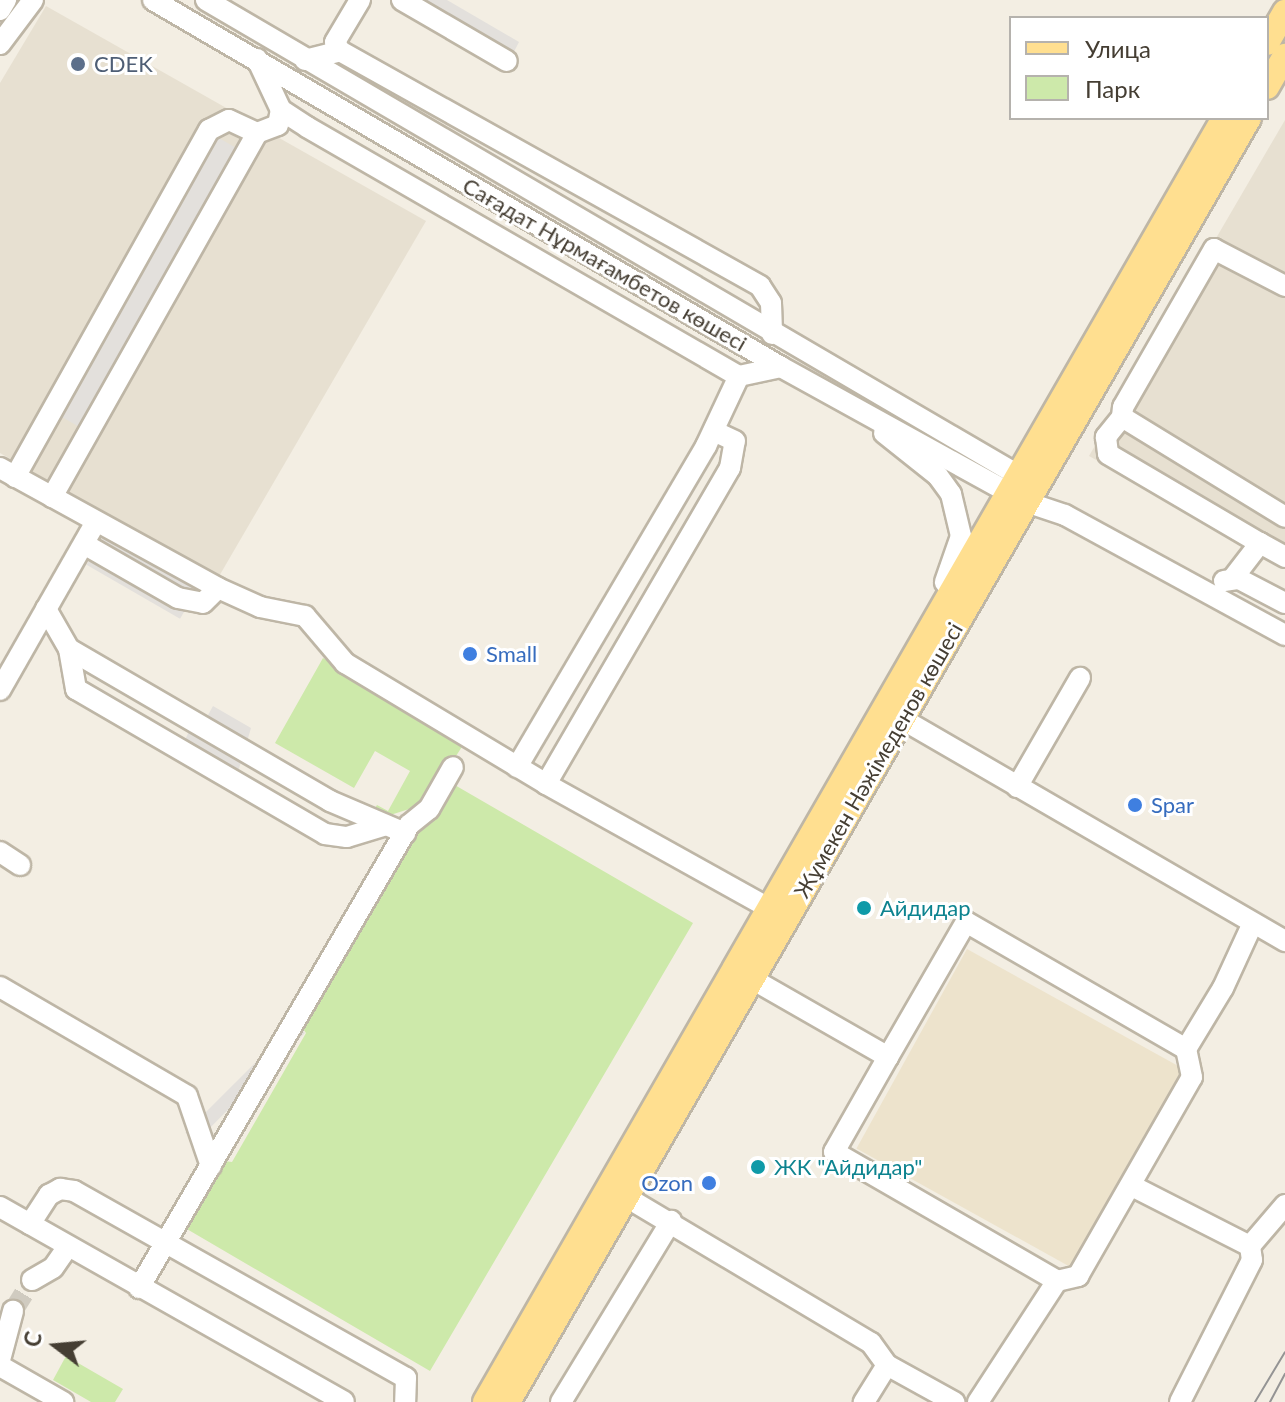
<!DOCTYPE html>
<meta charset="utf-8">
<style>
body{margin:0}
#map{position:relative;width:1285px;height:1402px;overflow:hidden;background:#f3eee3;font-family:Lato,sans-serif}
div>[style]{position:absolute}
.residential>*{inset:0;background:#e7e0d1}
.education>*{inset:0;background:#ede3cc;transform-origin:0 0}
.green>*{inset:0;background:#cde9aa}
.parking>*{inset:0;background:#e3e0dc;transform-origin:0 0}
.minor-tunnel>*{height:20px;margin-top:-10px;transform-origin:0;background:repeating-linear-gradient(90deg,#d0cbc0 0 20px,transparent 0 30px)}
.roads{filter:drop-shadow(2px 0 #beb6a6) drop-shadow(-2px 0 #beb6a6) drop-shadow(0 2px #beb6a6) drop-shadow(0 -2px #beb6a6)}
.minor>*{height:20px;margin:-10px;padding:0 10px;transform-origin:10px;border-radius:10px;background:#fff}
.major>*{height:24px;margin:-12px;padding:0 12px;transform-origin:12px;border-radius:12px;background:#ffdf90}
.tram>*{height:2px;margin:-1px;padding:0 1px;transform-origin:1px;border-radius:1px;background:#949494}
.dots>*{width:22px;height:22px;translate:-50% -50%;box-sizing:border-box;border:4px solid #fff;border-radius:50%}
span{translate:-50% -50%;white-space:nowrap;text-align:center;line-height:1.15;-webkit-text-stroke:6px #fff;paint-order:stroke}
.service-label{font-size:22px;color:#4e5e75}
.left{translate:0 -50%;text-align:left}
.street-label{font-size:22px;color:#453e33}
.shop-label{font-size:22px;color:#366cbe}
.right{translate:-100% -50%;text-align:right}
.culture-label{font-size:22px;color:#0d838f}
.legend{position:absolute;left:1009px;top:16px;width:260px;height:104px;box-sizing:border-box;background:#fff;border:2px solid #b5b2ad;margin:0;padding:10px 14px;list-style:none;font-size:24px;color:#453e33}
.legend li{display:flex;align-items:center;gap:16px;height:40px}
.legend b{width:40px;border:2px solid #b5b2ad}
.north{position:absolute;left:16px;top:1306px;width:80px;height:80px;-webkit-text-stroke:6px #fff;paint-order:stroke;rotate:286deg;font-size:22px;font-weight:700;line-height:32px;text-align:center;color:#453e33}
.north::after{content:'';display:block;margin:auto;width:28px;height:36px;background:#453e33;clip-path:polygon(50% 0,100% 100%,50% 72%,0 100%)}
</style>
<div id="map">
<div class="residential">
<i style="clip-path:polygon(46px 6px,426px 221px,218px 578px,0 453px,0 83px)"></i>
<i style="clip-path:polygon(1285px 120px,1285px 565px,1089px 456px)"></i>
</div>
<div class="education">
<i style="left:967px;top:949px;width:256px;height:228px;rotate:29deg"></i>
</div>
<div class="green">
<i style="clip-path:polygon(323px 658px,387px 695px,390px 702px,398px 700px,467px 739px,425px 804px,384px 817px,373px 811px,377px 805px,388px 811px,410px 771px,375px 751px,354px 788px,275px 743px)"></i>
<i style="clip-path:polygon(453px 784px,693px 923px,430px 1371px,180px 1225px,217px 1160px,232px 1162px,306px 1033px,298px 1022px,414px 825px,429px 823px)"></i>
<i style="clip-path:polygon(66px 1356px,123px 1389px,115px 1402px,91px 1402px,53px 1380px)"></i>
</div>
<div class="parking">
<i style="clip-path:polygon(392px 0,447px 0,519px 42px,506px 67px)"></i>
<i style="left:212px;top:134px;width:36px;height:320px;rotate:30deg"></i>
<i style="left:106px;top:531px;width:108px;height:39px;rotate:30deg"></i>
<i style="clip-path:polygon(213px 706px,251px 728px,238px 772px,185px 740px,198px 712px,207px 717px)"></i>
<i style="left:295px;top:1023px;width:14px;height:155px;rotate:45deg"></i>
</div>
<div class="minor-tunnel">
<i style="left:13px;top:1311px;width:36px;rotate:-58deg"></i>
</div>
<div class="roads">
<div class="minor">
<i style="left:153px;top:0;width:727px;rotate:30.3deg"></i>
<i style="left:781px;top:367px;width:280px;rotate:28.9deg"></i>
<i style="left:1026px;top:502px;width:41px;rotate:18.4deg"></i>
<i style="left:1065px;top:515px;width:251px;rotate:28.6deg"></i>
<i style="left:206px;top:0;width:955px;rotate:30.33deg"></i>
<i style="left:402px;top:0;width:121px;rotate:30.2deg"></i>
<i style="left:0;top:10px;width:12px;rotate:-59deg"></i>
<i style="left:0;top:44px;width:55px;rotate:-53.1deg"></i>
<i style="left:340px;top:51px;width:10px;rotate:-119deg"></i>
<i style="left:335px;top:42px;width:49px;rotate:-59.2deg"></i>
<i style="left:257px;top:59px;width:56px;rotate:64.8deg"></i>
<i style="left:281px;top:110px;width:31px;rotate:33deg"></i>
<i style="left:307px;top:127px;width:499px;rotate:30deg"></i>
<i style="left:739px;top:376px;width:43px;rotate:-12.1deg"></i>
<i style="left:305px;top:60px;width:36px;rotate:-14deg"></i>
<i style="left:340px;top:51px;width:481px;rotate:29.2deg"></i>
<i style="left:760px;top:286px;width:20px;rotate:57deg"></i>
<i style="left:771px;top:303px;width:31px;rotate:88deg"></i>
<i style="left:1285px;top:286px;width:80px;rotate:-152.5deg"></i>
<i style="left:1214px;top:249px;width:182px;rotate:119.9deg"></i>
<i style="left:1123px;top:407px;width:10px;rotate:96deg"></i>
<i style="left:1122px;top:417px;width:191px;rotate:31.5deg"></i>
<i style="left:1122px;top:417px;width:26px;rotate:129deg"></i>
<i style="left:1106px;top:437px;width:17px;rotate:83deg"></i>
<i style="left:1108px;top:454px;width:176px;rotate:30.4deg"></i>
<i style="left:1260px;top:543px;width:44px;rotate:127.6deg"></i>
<i style="left:884px;top:433px;width:69px;rotate:38.5deg"></i>
<i style="left:938px;top:476px;width:22px;rotate:54deg"></i>
<i style="left:951px;top:494px;width:43px;rotate:76.6deg"></i>
<i style="left:961px;top:536px;width:49px;rotate:109.2deg"></i>
<i style="left:0;top:468px;width:249px;rotate:28.8deg"></i>
<i style="left:218px;top:588px;width:46px;rotate:24.3deg"></i>
<i style="left:260px;top:607px;width:46px;rotate:11.3deg"></i>
<i style="left:305px;top:616px;width:62px;rotate:49.6deg"></i>
<i style="left:345px;top:663px;width:235px;rotate:31deg"></i>
<i style="left:546px;top:784px;width:255px;rotate:29.1deg"></i>
<i style="left:15px;top:477px;width:398px;rotate:-60.8deg"></i>
<i style="left:209px;top:130px;width:22px;rotate:-27deg"></i>
<i style="left:229px;top:120px;width:31px;rotate:25deg"></i>
<i style="left:257px;top:133px;width:22px;rotate:-21deg"></i>
<i style="left:278px;top:125px;width:15px;rotate:-79deg"></i>
<i style="left:52px;top:497px;width:418px;rotate:-60.6deg"></i>
<i style="left:1260px;top:543px;width:29px;rotate:29deg"></i>
<i style="left:84px;top:544px;width:108px;rotate:29.9deg"></i>
<i style="left:178px;top:598px;width:25px;rotate:11deg"></i>
<i style="left:203px;top:603px;width:21px;rotate:-45deg"></i>
<i style="left:1224px;top:581px;width:15px;rotate:-8deg"></i>
<i style="left:1239px;top:579px;width:52px;rotate:27.6deg"></i>
<i style="left:46px;top:609px;width:46px;rotate:60.1deg"></i>
<i style="left:69px;top:649px;width:302px;rotate:30.2deg"></i>
<i style="left:330px;top:801px;width:82px;rotate:23.1deg"></i>
<i style="left:69px;top:649px;width:41px;rotate:80.1deg"></i>
<i style="left:76px;top:689px;width:288px;rotate:30.2deg"></i>
<i style="left:325px;top:834px;width:22px;rotate:8deg"></i>
<i style="left:347px;top:837px;width:37px;rotate:-17deg"></i>
<i style="left:0;top:690px;width:193px;rotate:-60.3deg"></i>
<i style="left:902px;top:719px;width:443px;rotate:30.1deg"></i>
<i style="left:517px;top:767px;width:373px;rotate:-59.5deg"></i>
<i style="left:706px;top:446px;width:77px;rotate:-64.8deg"></i>
<i style="left:546px;top:784px;width:366px;rotate:-59.8deg"></i>
<i style="left:730px;top:468px;width:27px;rotate:-80deg"></i>
<i style="left:735px;top:441px;width:23px;rotate:-155deg"></i>
<i style="left:1017px;top:787px;width:126px;rotate:-60deg"></i>
<i style="left:0;top:852px;width:24px;rotate:33deg"></i>
<i style="left:752px;top:979px;width:157px;rotate:29.8deg"></i>
<i style="left:888px;top:1057px;width:109px;rotate:119.6deg"></i>
<i style="left:834px;top:1152px;width:258px;rotate:30deg"></i>
<i style="left:1057px;top:1281px;width:22px;rotate:-13deg"></i>
<i style="left:1078px;top:1276px;width:229px;rotate:-60.2deg"></i>
<i style="left:1192px;top:1077px;width:29px;rotate:-102deg"></i>
<i style="left:1186px;top:1049px;width:254px;rotate:-150deg"></i>
<i style="left:966px;top:922px;width:156px;rotate:120deg"></i>
<i style="left:0;top:987px;width:216px;rotate:30.2deg"></i>
<i style="left:187px;top:1096px;width:74px;rotate:71.1deg"></i>
<i style="left:1186px;top:1049px;width:71px;rotate:-58.8deg"></i>
<i style="left:1223px;top:988px;width:69px;rotate:-65.3deg"></i>
<i style="left:1132px;top:1186px;width:132px;rotate:27deg"></i>
<i style="left:1250px;top:1246px;width:14px;rotate:82deg"></i>
<i style="left:1252px;top:1260px;width:159px;rotate:116.9deg"></i>
<i style="left:626px;top:1197px;width:285px;rotate:30.8deg"></i>
<i style="left:871px;top:1343px;width:27px;rotate:54deg"></i>
<i style="left:887px;top:1365px;width:44px;rotate:121.9deg"></i>
<i style="left:0;top:1207px;width:395px;rotate:29.5deg"></i>
<i style="left:30px;top:1224px;width:35px;rotate:-57deg"></i>
<i style="left:49px;top:1195px;width:13px;rotate:-29deg"></i>
<i style="left:60px;top:1189px;width:14px;rotate:8deg"></i>
<i style="left:74px;top:1191px;width:381px;rotate:29.4deg"></i>
<i style="left:406px;top:1378px;width:24px;rotate:92deg"></i>
<i style="left:1250px;top:1246px;width:54px;rotate:-49.5deg"></i>
<i style="left:32px;top:1280px;width:24px;rotate:-30deg"></i>
<i style="left:53px;top:1268px;width:24px;rotate:-55deg"></i>
<i style="left:139px;top:1288px;width:536px;rotate:-59.75deg"></i>
<i style="left:409px;top:825px;width:26px;rotate:-39deg"></i>
<i style="left:429px;top:809px;width:48px;rotate:-60.3deg"></i>
<i style="left:0;top:1360px;width:51px;rotate:-75.1deg"></i>
<i style="left:887px;top:1365px;width:77px;rotate:28.9deg"></i>
<i style="left:0;top:1366px;width:73px;rotate:29.7deg"></i>
<i style="left:561px;top:1402px;width:212px;rotate:-58.7deg"></i>
<i style="left:978px;top:1402px;width:145px;rotate:-56.9deg"></i>
</div>
<div class="major">
<i style="left:1267px;top:43px;width:36px;rotate:-60deg"></i>
<i style="left:1267px;top:87px;width:36px;rotate:-60deg"></i>
<i style="left:485px;top:1402px;width:1481px;rotate:-60.08deg"></i>
<i style="left:508px;top:1402px;width:1482px;rotate:-60.01deg"></i>
</div>
</div>
<div class="tram">
<i style="left:1255px;top:1402px;width:58px;rotate:-59deg"></i>
<i style="left:1270px;top:1402px;width:32px;rotate:-62deg"></i>
</div>
<div class="dots">
<i style="left:78px;top:64px;background:#5c6f8a"></i>
<i style="left:470px;top:654px;background:#3f7fe0"></i>
<i style="left:1135px;top:805px;background:#3f7fe0"></i>
<i style="left:864px;top:908px;background:#0f9aa8"></i>
<i style="left:758px;top:1167px;background:#0f9aa8"></i>
<i style="left:709px;top:1183px;background:#3f7fe0"></i>
</div>
<div class="service-label">
<span class="left" style="left:94px;top:64px">CDEK</span>
</div>
<div class="street-label">
<span style="left:605px;top:264px;rotate:30deg">Сағадат Нұрмағамбетов көшесі</span>
<span style="left:878px;top:760px;rotate:-60deg">Жұмекен Нәжімеденов көшесі</span>
</div>
<div class="shop-label">
<span class="left" style="left:486px;top:654px">Small</span>
<span class="left" style="left:1151px;top:805px">Spar</span>
<span class="right" style="left:693px;top:1183px">Ozon</span>
</div>
<div class="culture-label">
<span class="left" style="left:880px;top:908px">Айдидар</span>
<span class="left" style="left:774px;top:1167px">ЖК "Айдидар"</span>
</div>
<ul class="legend">
<li><b style="height:10px;background:#ffdf90"></b>Улица</li>
<li><b style="height:22px;background:#cde9aa"></b>Парк</li>
</ul>
<div class="north">С</div>
</div>
